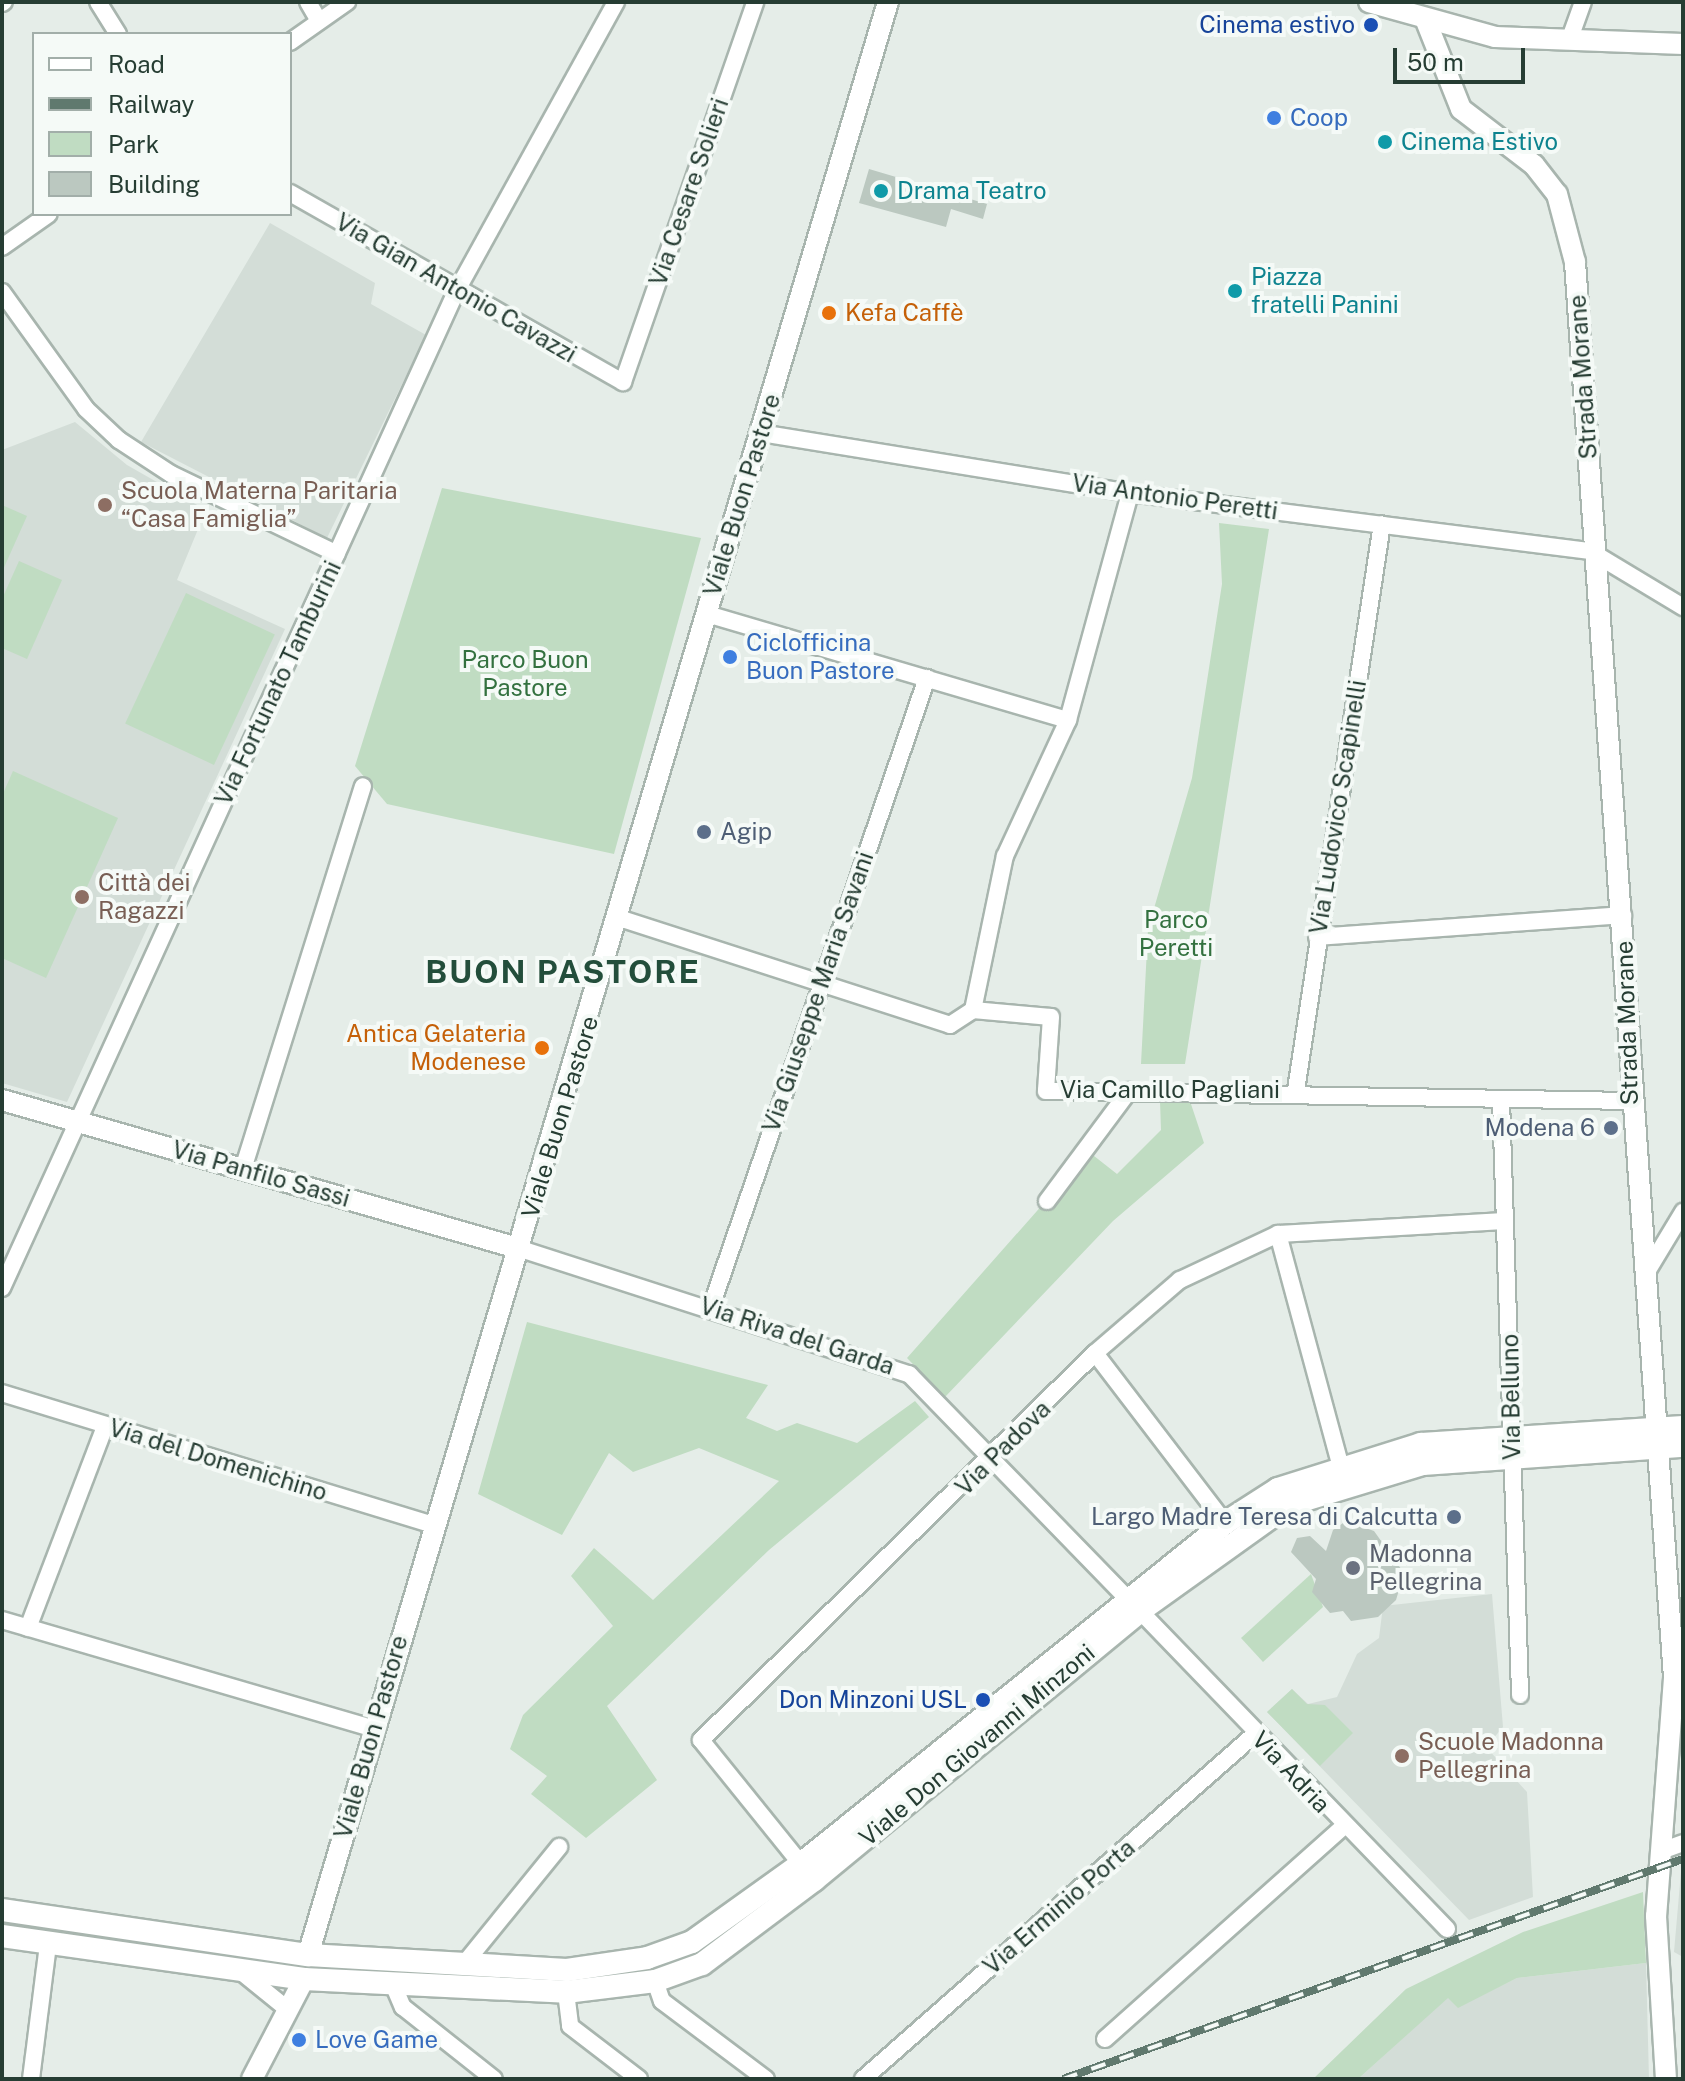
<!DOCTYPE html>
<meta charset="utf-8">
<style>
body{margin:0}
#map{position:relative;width:1685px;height:2081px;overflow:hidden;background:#e5ede8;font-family:"Public Sans",sans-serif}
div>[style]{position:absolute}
.built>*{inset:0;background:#d3ddd7}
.green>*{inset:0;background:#c0dcc2;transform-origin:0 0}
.building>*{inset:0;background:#bbc8c0}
.roads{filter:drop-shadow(2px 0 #a8b5ae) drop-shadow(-2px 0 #a8b5ae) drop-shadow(0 2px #a8b5ae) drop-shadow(0 -2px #a8b5ae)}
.minor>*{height:16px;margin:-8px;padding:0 8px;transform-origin:8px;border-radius:8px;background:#fff}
.tertiary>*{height:20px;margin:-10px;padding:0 10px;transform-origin:10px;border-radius:10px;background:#fff}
.secondary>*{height:22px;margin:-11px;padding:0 11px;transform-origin:11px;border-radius:11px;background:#fff}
.rail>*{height:8px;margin-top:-4px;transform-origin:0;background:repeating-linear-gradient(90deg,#f5faf7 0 15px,#60796e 0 30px);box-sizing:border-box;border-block:2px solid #60796e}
.dots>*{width:22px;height:22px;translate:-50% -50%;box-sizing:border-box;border:4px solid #f5faf7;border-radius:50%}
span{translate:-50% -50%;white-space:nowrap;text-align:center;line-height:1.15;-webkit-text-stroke:8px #f5faf7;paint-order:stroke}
.transit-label{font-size:24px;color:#164399}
.right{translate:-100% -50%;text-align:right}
.shop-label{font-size:24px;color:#366cbe}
.left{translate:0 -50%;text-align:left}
.culture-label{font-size:24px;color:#0d838f}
.street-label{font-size:24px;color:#263d33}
.food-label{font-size:24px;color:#c56008}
.education-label{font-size:24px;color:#785e54}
.park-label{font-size:24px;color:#33713f}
.service-label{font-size:24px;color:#4e5e75}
.worship-label{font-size:24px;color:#5b616d}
.district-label{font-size:32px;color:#234e3b;font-weight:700;letter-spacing:2px}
.frame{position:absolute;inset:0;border:4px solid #263d33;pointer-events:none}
.legend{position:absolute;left:32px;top:32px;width:260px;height:184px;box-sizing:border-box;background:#f5faf7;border:2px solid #a2aea9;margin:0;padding:10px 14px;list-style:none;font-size:24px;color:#263d33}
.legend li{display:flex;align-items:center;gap:16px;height:40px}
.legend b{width:40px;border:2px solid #a2aea9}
.scale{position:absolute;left:1393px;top:48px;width:132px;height:36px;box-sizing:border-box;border:4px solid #263d33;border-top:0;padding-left:10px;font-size:24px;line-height:28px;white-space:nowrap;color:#263d33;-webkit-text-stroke:6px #f5faf7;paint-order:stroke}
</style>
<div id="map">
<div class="built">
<i style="clip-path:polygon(270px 223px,375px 283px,371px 304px,426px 335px,327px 538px,141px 442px)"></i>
<i style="clip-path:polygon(75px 422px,127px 465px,206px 510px,177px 580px,285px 629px,67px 1102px,2px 1083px,2px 450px)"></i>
<i style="clip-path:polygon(1492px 1594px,1503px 1727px,1486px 1747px,1527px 1792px,1533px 1897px,1469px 1920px,1267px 1712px,1292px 1689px,1308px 1704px,1337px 1697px,1357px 1654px,1379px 1638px,1383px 1606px)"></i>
<i style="clip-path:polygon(1683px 1849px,1683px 1957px,1674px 1952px)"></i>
<i style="clip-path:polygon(1646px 1963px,1649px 2079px,1358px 2079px,1448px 1997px,1458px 2007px,1517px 1978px)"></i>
</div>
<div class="green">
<i style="clip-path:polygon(442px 488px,701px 538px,614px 854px,387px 804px,355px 766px)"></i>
<i style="clip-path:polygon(2px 505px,27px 516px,2px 572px)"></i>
<i style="clip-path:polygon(1219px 523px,1269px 529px,1185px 1064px,1141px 1064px,1148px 929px,1192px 778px,1222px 584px)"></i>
<i style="clip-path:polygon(19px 561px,62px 580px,27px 659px,2px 648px,2px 599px)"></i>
<i style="left:186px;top:593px;width:98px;height:144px;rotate:25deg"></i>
<i style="clip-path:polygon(13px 771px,118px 818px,46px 978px,2px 958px,2px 796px)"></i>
<i style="clip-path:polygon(1188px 1095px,1204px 1143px,1113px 1221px,945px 1397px,907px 1358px,1089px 1152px,1117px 1174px,1161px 1130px,1160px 1101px)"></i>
<i style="clip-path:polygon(527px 1322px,768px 1385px,746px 1418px,777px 1431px,797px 1423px,857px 1443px,915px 1401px,929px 1417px,769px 1550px,607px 1706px,657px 1780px,586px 1838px,531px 1794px,547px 1776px,510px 1749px,523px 1715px,613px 1626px,571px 1576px,594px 1548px,653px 1600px,779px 1481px,699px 1448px,633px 1472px,609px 1453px,562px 1535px,478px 1494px)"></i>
<i style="clip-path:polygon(1311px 1574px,1323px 1607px,1263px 1662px,1241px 1638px)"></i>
<i style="clip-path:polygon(1292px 1689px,1307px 1704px,1325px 1705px,1353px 1733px,1320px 1766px,1267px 1712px)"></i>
<i style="clip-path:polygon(1643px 1892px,1646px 1963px,1517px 1978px,1458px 2008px,1448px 1998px,1358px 2079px,1313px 2079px,1406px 1989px,1523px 1932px)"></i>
</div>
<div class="building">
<i style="clip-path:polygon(869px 169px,987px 204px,983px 219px,951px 209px,946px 227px,859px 203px)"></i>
<i style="clip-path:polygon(1346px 1521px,1374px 1531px,1404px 1573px,1396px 1600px,1378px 1617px,1351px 1621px,1343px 1611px,1330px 1613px,1312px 1592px,1316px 1579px,1291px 1552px,1297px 1538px,1310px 1536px,1326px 1551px,1333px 1530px)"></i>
</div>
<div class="roads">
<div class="minor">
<i style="left:98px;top:2px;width:38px;rotate:58deg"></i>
<i style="left:308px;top:2px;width:22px;rotate:60deg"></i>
<i style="left:2px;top:3px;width:2px;rotate:-27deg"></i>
<i style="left:1569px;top:41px;width:41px;rotate:-70.3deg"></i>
<i style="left:290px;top:42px;width:70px;rotate:-35.1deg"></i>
<i style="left:290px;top:193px;width:383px;rotate:29.6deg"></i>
<i style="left:623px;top:382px;width:402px;rotate:-70.8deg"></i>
<i style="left:2px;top:247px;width:57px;rotate:-35.1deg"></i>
<i style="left:2px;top:292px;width:144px;rotate:54.3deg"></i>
<i style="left:86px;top:409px;width:45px;rotate:43.2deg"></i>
<i style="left:119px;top:440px;width:62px;rotate:33.2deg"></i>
<i style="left:171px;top:474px;width:184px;rotate:25.7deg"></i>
<i style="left:760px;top:433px;width:375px;rotate:9.2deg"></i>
<i style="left:1130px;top:493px;width:464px;rotate:7.2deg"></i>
<i style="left:1590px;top:551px;width:109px;rotate:31.1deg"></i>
<i style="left:707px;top:614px;width:376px;rotate:16.4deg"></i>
<i style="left:619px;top:918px;width:348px;rotate:17.9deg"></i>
<i style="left:950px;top:1025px;width:27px;rotate:-33deg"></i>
<i style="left:973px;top:1010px;width:78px;rotate:5.1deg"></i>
<i style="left:1051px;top:1017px;width:74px;rotate:93.9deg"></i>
<i style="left:1046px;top:1091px;width:584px;rotate:0.98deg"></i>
<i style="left:1317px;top:937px;width:307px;rotate:-4.1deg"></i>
<i style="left:973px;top:1010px;width:157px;rotate:-78.3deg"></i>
<i style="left:1005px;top:856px;width:150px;rotate:-65.1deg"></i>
<i style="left:1068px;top:720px;width:235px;rotate:-74.7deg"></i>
<i style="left:1296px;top:1090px;width:572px;rotate:-81.36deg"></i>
<i style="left:1501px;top:1099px;width:596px;rotate:88.17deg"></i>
<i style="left:243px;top:1169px;width:401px;rotate:-72.6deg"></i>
<i style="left:1047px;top:1201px;width:137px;rotate:-53.3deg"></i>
<i style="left:1278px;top:1234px;width:238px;rotate:74.9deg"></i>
<i style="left:521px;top:1249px;width:408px;rotate:17.9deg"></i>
<i style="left:909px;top:1374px;width:314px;rotate:45.8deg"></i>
<i style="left:1645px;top:1275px;width:74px;rotate:-58.9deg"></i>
<i style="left:2px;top:1288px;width:1095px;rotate:-65.5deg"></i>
<i style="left:456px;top:292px;width:331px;rotate:-61.1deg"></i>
<i style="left:711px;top:1307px;width:665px;rotate:-71.05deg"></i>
<i style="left:1095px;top:1353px;width:214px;rotate:52.6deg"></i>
<i style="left:2px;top:1393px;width:453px;rotate:17deg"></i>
<i style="left:1140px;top:1611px;width:442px;rotate:46deg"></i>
<i style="left:2px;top:1620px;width:385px;rotate:16.3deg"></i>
<i style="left:28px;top:1628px;width:216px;rotate:-69.1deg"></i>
<i style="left:1661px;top:1851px;width:23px;rotate:-20deg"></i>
<i style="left:801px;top:1864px;width:159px;rotate:-128.9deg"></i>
<i style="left:701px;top:1740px;width:552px;rotate:-44.49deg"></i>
<i style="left:1095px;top:1353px;width:112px;rotate:-40.7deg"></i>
<i style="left:1180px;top:1280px;width:108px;rotate:-25.1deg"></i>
<i style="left:1278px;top:1234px;width:227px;rotate:-3.3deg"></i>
<i style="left:464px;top:1964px;width:151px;rotate:-50.9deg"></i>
<i style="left:239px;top:1970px;width:60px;rotate:39deg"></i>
<i style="left:655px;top:1981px;width:21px;rotate:71deg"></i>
<i style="left:662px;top:2001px;width:130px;rotate:36.9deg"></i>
<i style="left:393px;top:1984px;width:25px;rotate:67deg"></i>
<i style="left:403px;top:2007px;width:116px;rotate:38.4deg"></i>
<i style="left:566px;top:1992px;width:34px;rotate:83deg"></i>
<i style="left:570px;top:2026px;width:87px;rotate:37.5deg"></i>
<i style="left:1105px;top:2039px;width:319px;rotate:-41.7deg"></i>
<i style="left:31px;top:2079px;width:136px;rotate:-82.8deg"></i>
<i style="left:863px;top:2079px;width:522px;rotate:-41.35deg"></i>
</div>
<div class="tertiary">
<i style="left:1369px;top:2px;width:131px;rotate:15.5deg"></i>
<i style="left:1495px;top:37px;width:188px;rotate:2.1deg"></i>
<i style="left:1426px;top:21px;width:95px;rotate:68.3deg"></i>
<i style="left:1461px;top:109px;width:92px;rotate:37.5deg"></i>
<i style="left:1534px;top:165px;width:37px;rotate:52deg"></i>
<i style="left:1557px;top:194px;width:70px;rotate:75.2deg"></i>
<i style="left:1575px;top:262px;width:1419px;rotate:86deg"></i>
<i style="left:1674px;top:1678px;width:239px;rotate:94.3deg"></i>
<i style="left:1656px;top:1916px;width:163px;rotate:86.5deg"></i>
<i style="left:2px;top:1100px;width:540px;rotate:16.02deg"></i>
<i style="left:308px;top:1955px;width:2037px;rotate:-73.46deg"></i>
<i style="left:252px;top:2079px;width:113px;rotate:-62.5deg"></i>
</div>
<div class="secondary">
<i style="left:2px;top:1910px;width:309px;rotate:8.4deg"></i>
<i style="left:308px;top:1955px;width:259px;rotate:3.3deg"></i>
<i style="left:567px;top:1970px;width:81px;rotate:-8.5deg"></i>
<i style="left:647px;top:1958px;width:48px;rotate:-19.6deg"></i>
<i style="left:692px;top:1942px;width:134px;rotate:-35.6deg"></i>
<i style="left:801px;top:1864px;width:544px;rotate:-38.81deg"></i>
<i style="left:1225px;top:1523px;width:63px;rotate:-32.7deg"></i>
<i style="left:1278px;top:1489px;width:150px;rotate:-17.5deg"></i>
<i style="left:1421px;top:1444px;width:263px;rotate:-3.7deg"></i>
<i style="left:2px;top:1936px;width:305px;rotate:8.1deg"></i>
<i style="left:304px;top:1979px;width:262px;rotate:2.8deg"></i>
<i style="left:566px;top:1992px;width:90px;rotate:-7deg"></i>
<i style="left:655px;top:1981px;width:50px;rotate:-19.9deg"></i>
<i style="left:702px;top:1964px;width:140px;rotate:-36.9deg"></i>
<i style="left:814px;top:1880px;width:423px;rotate:-39.5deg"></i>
<i style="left:1140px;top:1611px;width:182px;rotate:-35.6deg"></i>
<i style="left:1288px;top:1505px;width:141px;rotate:-16.9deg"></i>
<i style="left:1423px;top:1464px;width:261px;rotate:-4deg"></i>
</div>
</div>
<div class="rail">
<i style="left:1063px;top:2079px;width:658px;rotate:-19.54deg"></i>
</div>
<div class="dots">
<i style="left:1371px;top:25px;background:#1a4fb4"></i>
<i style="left:1274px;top:118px;background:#3f7fe0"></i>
<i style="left:1385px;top:142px;background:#0f9aa8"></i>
<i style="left:881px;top:191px;background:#0f9aa8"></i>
<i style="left:1235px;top:291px;background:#0f9aa8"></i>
<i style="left:829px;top:313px;background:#e8710a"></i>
<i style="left:105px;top:505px;background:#8d6e63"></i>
<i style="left:730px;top:657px;background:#3f7fe0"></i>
<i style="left:704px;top:832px;background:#5c6f8a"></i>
<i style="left:82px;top:897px;background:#8d6e63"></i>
<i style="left:542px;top:1048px;background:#e8710a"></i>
<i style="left:1611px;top:1128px;background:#5c6f8a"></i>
<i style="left:1454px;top:1517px;background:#5c6f8a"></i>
<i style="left:1353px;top:1568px;background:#6b7280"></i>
<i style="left:983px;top:1700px;background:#1a4fb4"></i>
<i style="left:1402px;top:1756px;background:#8d6e63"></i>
<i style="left:299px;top:2040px;background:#3f7fe0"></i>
</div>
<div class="transit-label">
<span class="right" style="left:1355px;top:25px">Cinema estivo</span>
<span class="right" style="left:967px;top:1700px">Don Minzoni USL</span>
</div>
<div class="shop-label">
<span class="left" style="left:1290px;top:118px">Coop</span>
<span class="left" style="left:746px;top:657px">Ciclofficina<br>Buon Pastore</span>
<span class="left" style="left:315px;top:2040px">Love Game</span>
</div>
<div class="culture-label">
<span class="left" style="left:1401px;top:142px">Cinema Estivo</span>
<span class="left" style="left:897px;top:191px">Drama Teatro</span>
<span class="left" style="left:1251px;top:291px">Piazza<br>fratelli Panini</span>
</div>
<div class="street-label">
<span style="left:689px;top:192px;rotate:-71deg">Via Cesare Solieri</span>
<span style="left:456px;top:288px;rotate:30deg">Via Gian Antonio Cavazzi</span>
<span style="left:1583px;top:377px;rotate:-94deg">Strada Morane</span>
<span style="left:742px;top:495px;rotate:-73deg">Viale Buon Pastore</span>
<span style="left:1175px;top:497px;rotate:8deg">Via Antonio Peretti</span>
<span style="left:278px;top:683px;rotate:-65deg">Via Fortunato Tamburini</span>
<span style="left:1338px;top:807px;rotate:-81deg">Via Ludovico Scapinelli</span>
<span style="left:818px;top:992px;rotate:-71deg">Via Giuseppe Maria Savani</span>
<span style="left:1627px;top:1023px;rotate:-92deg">Strada Morane</span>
<span style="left:1170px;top:1090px">Via Camillo Pagliani</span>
<span style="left:560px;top:1117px;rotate:-73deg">Viale Buon Pastore</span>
<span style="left:261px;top:1174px;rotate:16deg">Via Panfilo Sassi</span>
<span style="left:797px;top:1336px;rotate:18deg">Via Riva del Garda</span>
<span style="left:1511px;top:1397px;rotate:-91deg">Via Belluno</span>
<span style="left:1003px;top:1448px;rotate:-45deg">Via Padova</span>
<span style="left:218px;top:1460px;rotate:17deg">Via del Domenichino</span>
<span style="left:371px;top:1737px;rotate:-74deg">Viale Buon Pastore</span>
<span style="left:977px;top:1745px;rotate:-40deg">Viale Don Giovanni Minzoni</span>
<span style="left:1291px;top:1772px;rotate:47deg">Via Adria</span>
<span style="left:1059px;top:1907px;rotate:-41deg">Via Erminio Porta</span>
</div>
<div class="food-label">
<span class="left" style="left:845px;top:313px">Kefa Caffè</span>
<span class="right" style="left:526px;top:1048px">Antica Gelateria<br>Modenese</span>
</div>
<div class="education-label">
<span class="left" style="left:121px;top:505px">Scuola Materna Paritaria<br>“Casa Famiglia”</span>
<span class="left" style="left:98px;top:897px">Città dei<br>Ragazzi</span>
<span class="left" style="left:1418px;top:1756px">Scuole Madonna<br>Pellegrina</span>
</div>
<div class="park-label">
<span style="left:525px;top:674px">Parco Buon<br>Pastore</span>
<span style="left:1176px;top:934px">Parco<br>Peretti</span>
</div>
<div class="service-label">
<span class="left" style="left:720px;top:832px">Agip</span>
<span class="right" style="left:1595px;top:1128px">Modena 6</span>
<span class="right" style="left:1438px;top:1517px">Largo Madre Teresa di Calcutta</span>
</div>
<div class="worship-label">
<span class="left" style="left:1369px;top:1568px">Madonna<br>Pellegrina</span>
</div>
<div class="district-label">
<span style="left:563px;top:972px">BUON PASTORE</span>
</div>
<div class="frame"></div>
<ul class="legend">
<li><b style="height:10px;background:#fff"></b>Road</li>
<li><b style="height:10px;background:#60796e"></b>Railway</li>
<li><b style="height:22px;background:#c0dcc2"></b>Park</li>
<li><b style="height:22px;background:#bbc8c0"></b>Building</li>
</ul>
<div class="scale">50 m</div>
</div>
